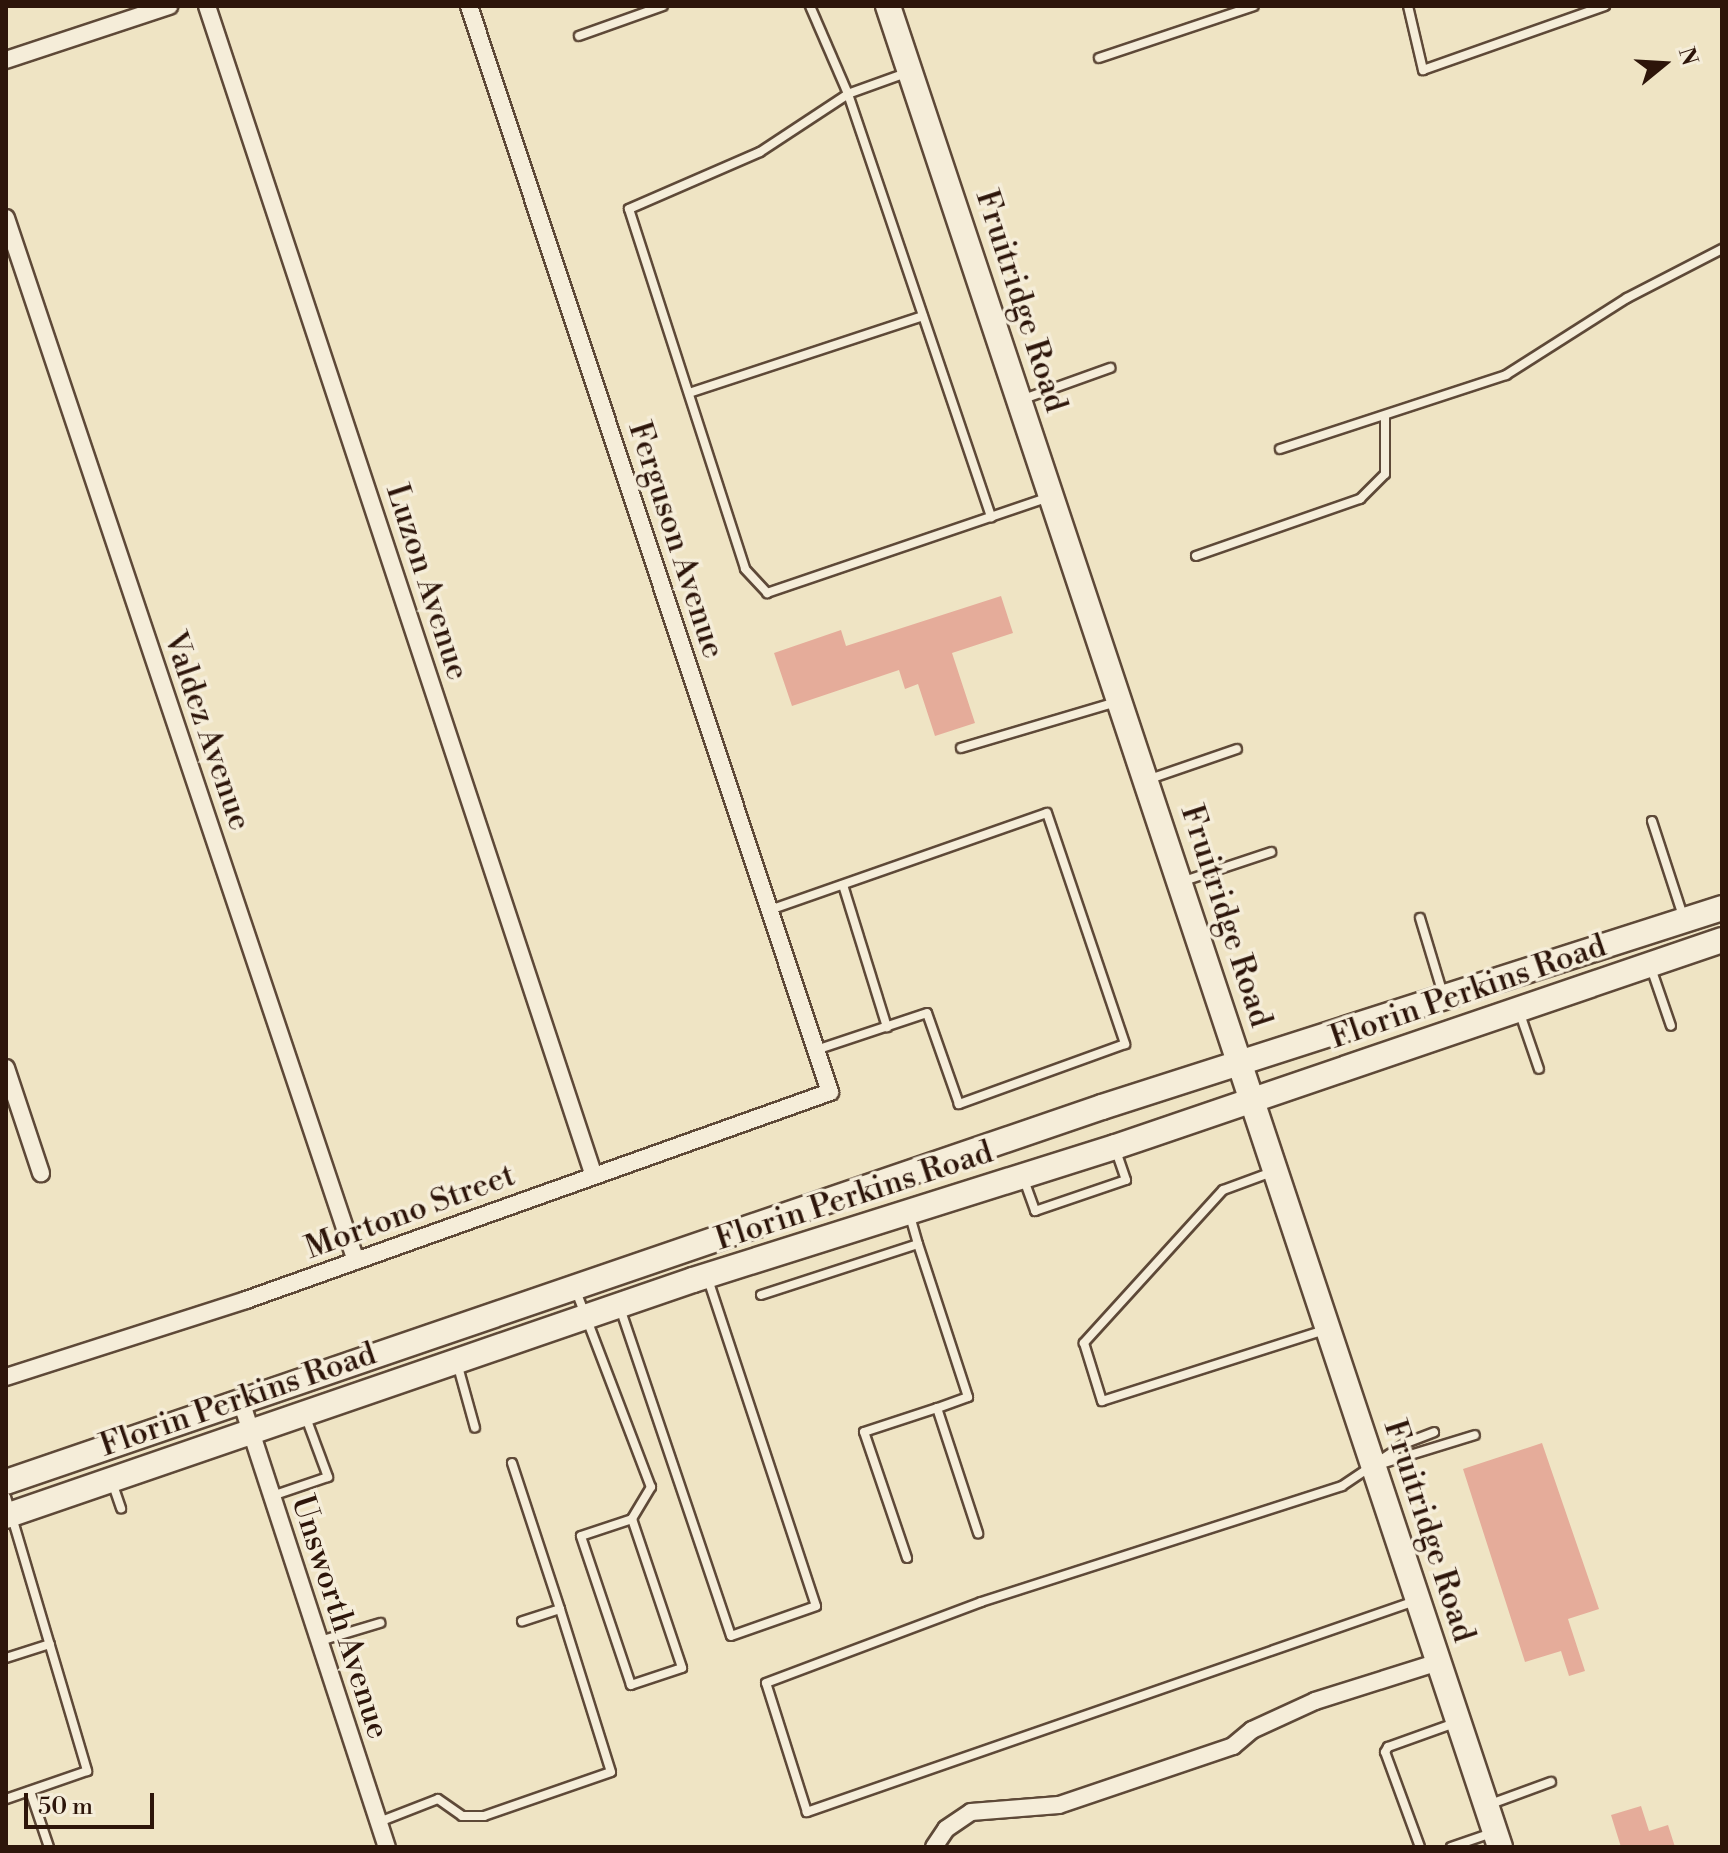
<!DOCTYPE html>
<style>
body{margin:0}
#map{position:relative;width:1728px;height:1853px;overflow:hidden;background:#efe4c4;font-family:"Libre Bodoni",serif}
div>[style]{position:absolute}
.building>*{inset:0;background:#e5ac9a}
.roads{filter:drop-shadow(2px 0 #5e4938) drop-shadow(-2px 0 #5e4938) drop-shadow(0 2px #5e4938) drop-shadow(0 -2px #5e4938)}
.service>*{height:8px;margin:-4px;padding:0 4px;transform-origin:4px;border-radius:4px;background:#f5edd9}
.minor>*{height:16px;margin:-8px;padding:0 8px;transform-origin:8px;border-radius:8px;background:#f5edd9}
.secondary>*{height:24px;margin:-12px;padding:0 12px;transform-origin:12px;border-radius:12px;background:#f5edd9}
span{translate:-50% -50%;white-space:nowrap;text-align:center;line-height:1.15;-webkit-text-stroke:7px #f5edd9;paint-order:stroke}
.street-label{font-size:32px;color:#2d150a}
.frame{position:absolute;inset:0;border:8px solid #2d150a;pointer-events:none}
.north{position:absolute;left:1624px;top:24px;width:80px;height:80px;-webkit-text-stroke:6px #f5edd9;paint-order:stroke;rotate:72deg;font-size:22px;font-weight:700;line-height:32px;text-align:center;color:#2d150a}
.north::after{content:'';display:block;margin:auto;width:28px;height:36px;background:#2d150a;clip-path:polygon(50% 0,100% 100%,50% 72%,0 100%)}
.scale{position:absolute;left:24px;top:1793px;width:130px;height:36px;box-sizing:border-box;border:4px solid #2d150a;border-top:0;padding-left:10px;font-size:24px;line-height:28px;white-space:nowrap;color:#2d150a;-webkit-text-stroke:6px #f5edd9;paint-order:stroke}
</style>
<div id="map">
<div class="building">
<i style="clip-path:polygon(1001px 596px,1013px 633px,952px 653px,975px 723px,935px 736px,918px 684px,905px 689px,899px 670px,792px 706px,774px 653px,841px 630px,846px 646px)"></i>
<i style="clip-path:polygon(1542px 1443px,1599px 1609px,1568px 1619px,1585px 1671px,1569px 1676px,1561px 1651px,1525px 1662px,1463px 1469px)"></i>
<i style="clip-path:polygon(1641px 1806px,1649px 1831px,1668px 1825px,1675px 1847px,1621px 1847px,1611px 1815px)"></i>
</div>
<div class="roads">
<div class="service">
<i style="left:810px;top:6px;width:96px;rotate:66.6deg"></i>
<i style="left:848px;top:94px;width:447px;rotate:71.3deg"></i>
<i style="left:1408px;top:6px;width:66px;rotate:76.8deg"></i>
<i style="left:1423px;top:70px;width:193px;rotate:-19.4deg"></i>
<i style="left:579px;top:36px;width:89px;rotate:-19.7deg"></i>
<i style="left:1099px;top:58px;width:163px;rotate:-18.5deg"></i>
<i style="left:906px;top:73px;width:62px;rotate:160.1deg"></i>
<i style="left:848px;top:94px;width:105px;rotate:146.6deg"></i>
<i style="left:760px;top:152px;width:143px;rotate:156.5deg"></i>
<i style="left:629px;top:209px;width:378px;rotate:72.1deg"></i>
<i style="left:745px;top:569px;width:33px;rotate:47deg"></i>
<i style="left:767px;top:593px;width:298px;rotate:-18.8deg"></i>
<i style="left:689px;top:393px;width:246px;rotate:-18.2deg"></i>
<i style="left:1021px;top:400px;width:95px;rotate:-19.8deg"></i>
<i style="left:1280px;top:449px;width:238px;rotate:-18.1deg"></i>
<i style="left:1506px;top:375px;width:143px;rotate:-32.5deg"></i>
<i style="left:1627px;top:298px;width:107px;rotate:-27.3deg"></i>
<i style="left:1196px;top:556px;width:174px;rotate:-19.2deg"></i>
<i style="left:1360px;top:499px;width:35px;rotate:-45deg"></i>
<i style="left:1385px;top:474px;width:57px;rotate:-90deg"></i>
<i style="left:961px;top:748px;width:162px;rotate:-16.5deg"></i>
<i style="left:1147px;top:780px;width:95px;rotate:-19deg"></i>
<i style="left:1652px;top:821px;width:103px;rotate:71.9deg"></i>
<i style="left:1181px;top:882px;width:95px;rotate:-18.4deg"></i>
<i style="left:843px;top:885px;width:149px;rotate:72.8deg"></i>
<i style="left:770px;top:910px;width:293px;rotate:-19.3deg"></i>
<i style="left:1047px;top:813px;width:244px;rotate:71.3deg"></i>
<i style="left:1125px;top:1044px;width:177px;rotate:160.1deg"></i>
<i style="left:959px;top:1104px;width:96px;rotate:-109.4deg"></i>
<i style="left:927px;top:1013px;width:117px;rotate:161.6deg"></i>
<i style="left:1420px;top:918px;width:79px;rotate:73.2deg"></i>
<i style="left:1651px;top:968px;width:61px;rotate:71deg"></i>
<i style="left:1519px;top:1011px;width:61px;rotate:71deg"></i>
<i style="left:1272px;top:1172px;width:52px;rotate:159.8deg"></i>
<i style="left:1223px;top:1190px;width:207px;rotate:132.3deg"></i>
<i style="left:1084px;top:1343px;width:61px;rotate:72.8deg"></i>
<i style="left:1102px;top:1401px;width:234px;rotate:-17.7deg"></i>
<i style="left:1024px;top:1180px;width:33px;rotate:70deg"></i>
<i style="left:1035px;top:1211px;width:96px;rotate:-18.8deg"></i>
<i style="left:1126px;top:1180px;width:34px;rotate:-109deg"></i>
<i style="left:918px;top:1244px;width:161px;rotate:71.9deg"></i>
<i style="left:968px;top:1397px;width:33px;rotate:160deg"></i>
<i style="left:937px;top:1408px;width:132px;rotate:71.8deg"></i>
<i style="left:576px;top:1291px;width:210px;rotate:69.1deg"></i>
<i style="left:651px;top:1487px;width:37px;rotate:121deg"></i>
<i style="left:761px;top:1295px;width:165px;rotate:-18deg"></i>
<i style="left:918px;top:1244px;width:29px;rotate:-106deg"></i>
<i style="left:620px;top:1308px;width:346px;rotate:71.3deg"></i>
<i style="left:731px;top:1636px;width:90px;rotate:-19.4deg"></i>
<i style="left:816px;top:1606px;width:343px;rotate:-108.3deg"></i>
<i style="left:457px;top:1363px;width:67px;rotate:74.5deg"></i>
<i style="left:512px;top:1463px;width:154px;rotate:71.8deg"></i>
<i style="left:1381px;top:1464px;width:98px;rotate:-17.1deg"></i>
<i style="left:112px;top:1482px;width:28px;rotate:71deg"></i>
<i style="left:272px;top:1496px;width:59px;rotate:-18.7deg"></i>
<i style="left:328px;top:1477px;width:63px;rotate:-110.4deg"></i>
<i style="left:6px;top:1497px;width:286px;rotate:73.5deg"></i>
<i style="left:87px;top:1771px;width:86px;rotate:160.9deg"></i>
<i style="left:632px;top:1519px;width:157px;rotate:71.4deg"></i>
<i style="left:682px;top:1668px;width:54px;rotate:161.6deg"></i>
<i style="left:631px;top:1685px;width:157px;rotate:-108.6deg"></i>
<i style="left:581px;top:1536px;width:54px;rotate:-18.4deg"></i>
<i style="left:907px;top:1558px;width:133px;rotate:-108.8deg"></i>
<i style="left:864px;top:1432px;width:77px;rotate:-18.2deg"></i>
<i style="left:1415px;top:1601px;width:644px;rotate:160.86deg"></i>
<i style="left:807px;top:1812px;width:135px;rotate:-107.6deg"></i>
<i style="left:766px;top:1683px;width:230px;rotate:-20.6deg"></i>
<i style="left:981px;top:1602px;width:379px;rotate:-17.8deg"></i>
<i style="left:1342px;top:1486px;width:77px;rotate:-33.9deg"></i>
<i style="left:1406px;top:1443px;width:30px;rotate:-21deg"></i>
<i style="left:320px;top:1641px;width:63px;rotate:-16.7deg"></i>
<i style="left:6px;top:1658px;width:46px;rotate:-17.7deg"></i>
<i style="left:30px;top:1791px;width:59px;rotate:71.3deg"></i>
<i style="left:1488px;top:1805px;width:67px;rotate:-20.1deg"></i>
<i style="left:379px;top:1822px;width:63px;rotate:-21.3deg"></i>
<i style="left:438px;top:1799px;width:29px;rotate:35deg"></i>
<i style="left:462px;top:1816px;width:22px"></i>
<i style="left:484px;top:1816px;width:134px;rotate:-19.1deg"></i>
<i style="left:611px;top:1772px;width:171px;rotate:-107.4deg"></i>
<i style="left:560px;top:1609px;width:40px;rotate:162deg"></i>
<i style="left:1420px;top:1847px;width:101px;rotate:-110.2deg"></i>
<i style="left:1385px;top:1752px;width:6px;rotate:-59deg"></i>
<i style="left:1388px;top:1747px;width:74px;rotate:-19.7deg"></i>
<i style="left:1451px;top:1847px;width:43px;rotate:-18.9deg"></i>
</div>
<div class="minor">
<i style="left:207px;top:6px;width:1232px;rotate:71.7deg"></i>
<i style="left:6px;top:60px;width:172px;rotate:-18.3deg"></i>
<i style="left:6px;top:218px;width:1100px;rotate:71.45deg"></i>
<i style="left:6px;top:1068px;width:111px;rotate:71.6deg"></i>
<i style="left:6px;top:1377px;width:252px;rotate:-17.8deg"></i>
<i style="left:246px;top:1300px;width:620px;rotate:-19.6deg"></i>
<i style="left:830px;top:1092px;width:1144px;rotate:-108.39deg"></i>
<i style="left:242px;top:1404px;width:466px;rotate:71.9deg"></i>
<i style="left:934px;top:1847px;width:22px;rotate:-56deg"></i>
<i style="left:946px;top:1829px;width:30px;rotate:-34deg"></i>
<i style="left:971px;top:1812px;width:88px;rotate:-4.5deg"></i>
<i style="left:1059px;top:1805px;width:184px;rotate:-18.7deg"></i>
<i style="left:1233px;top:1746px;width:25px;rotate:-40deg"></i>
<i style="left:1252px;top:1730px;width:69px;rotate:-24.7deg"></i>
<i style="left:1315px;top:1701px;width:130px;rotate:-17.5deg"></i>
</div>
<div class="secondary">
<i style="left:888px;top:6px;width:1940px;rotate:71.61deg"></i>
<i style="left:6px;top:1482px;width:1158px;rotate:-18.89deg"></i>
<i style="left:1102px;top:1107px;width:651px;rotate:-17.79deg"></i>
<i style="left:6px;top:1516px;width:726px;rotate:-18.96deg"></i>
<i style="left:693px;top:1280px;width:442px;rotate:-17.5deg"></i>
<i style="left:1115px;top:1147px;width:641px;rotate:-18.83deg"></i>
</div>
</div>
<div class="street-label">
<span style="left:1021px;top:301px;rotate:72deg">Fruitridge Road</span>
<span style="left:676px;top:540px;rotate:72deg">Ferguson Avenue</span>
<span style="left:427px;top:582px;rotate:72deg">Luzon Avenue</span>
<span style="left:207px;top:731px;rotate:71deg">Valdez Avenue</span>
<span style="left:1226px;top:916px;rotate:72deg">Fruitridge Road</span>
<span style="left:1468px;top:992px;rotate:-19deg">Florin Perkins Road</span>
<span style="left:854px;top:1196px;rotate:-18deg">Florin Perkins Road</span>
<span style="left:410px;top:1212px;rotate:-20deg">Mortono Street</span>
<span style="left:238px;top:1400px;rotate:-19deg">Florin Perkins Road</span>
<span style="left:1429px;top:1531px;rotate:72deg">Fruitridge Road</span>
<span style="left:340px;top:1617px;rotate:72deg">Unsworth Avenue</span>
</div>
<div class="frame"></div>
<div class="north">N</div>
<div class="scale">50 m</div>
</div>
